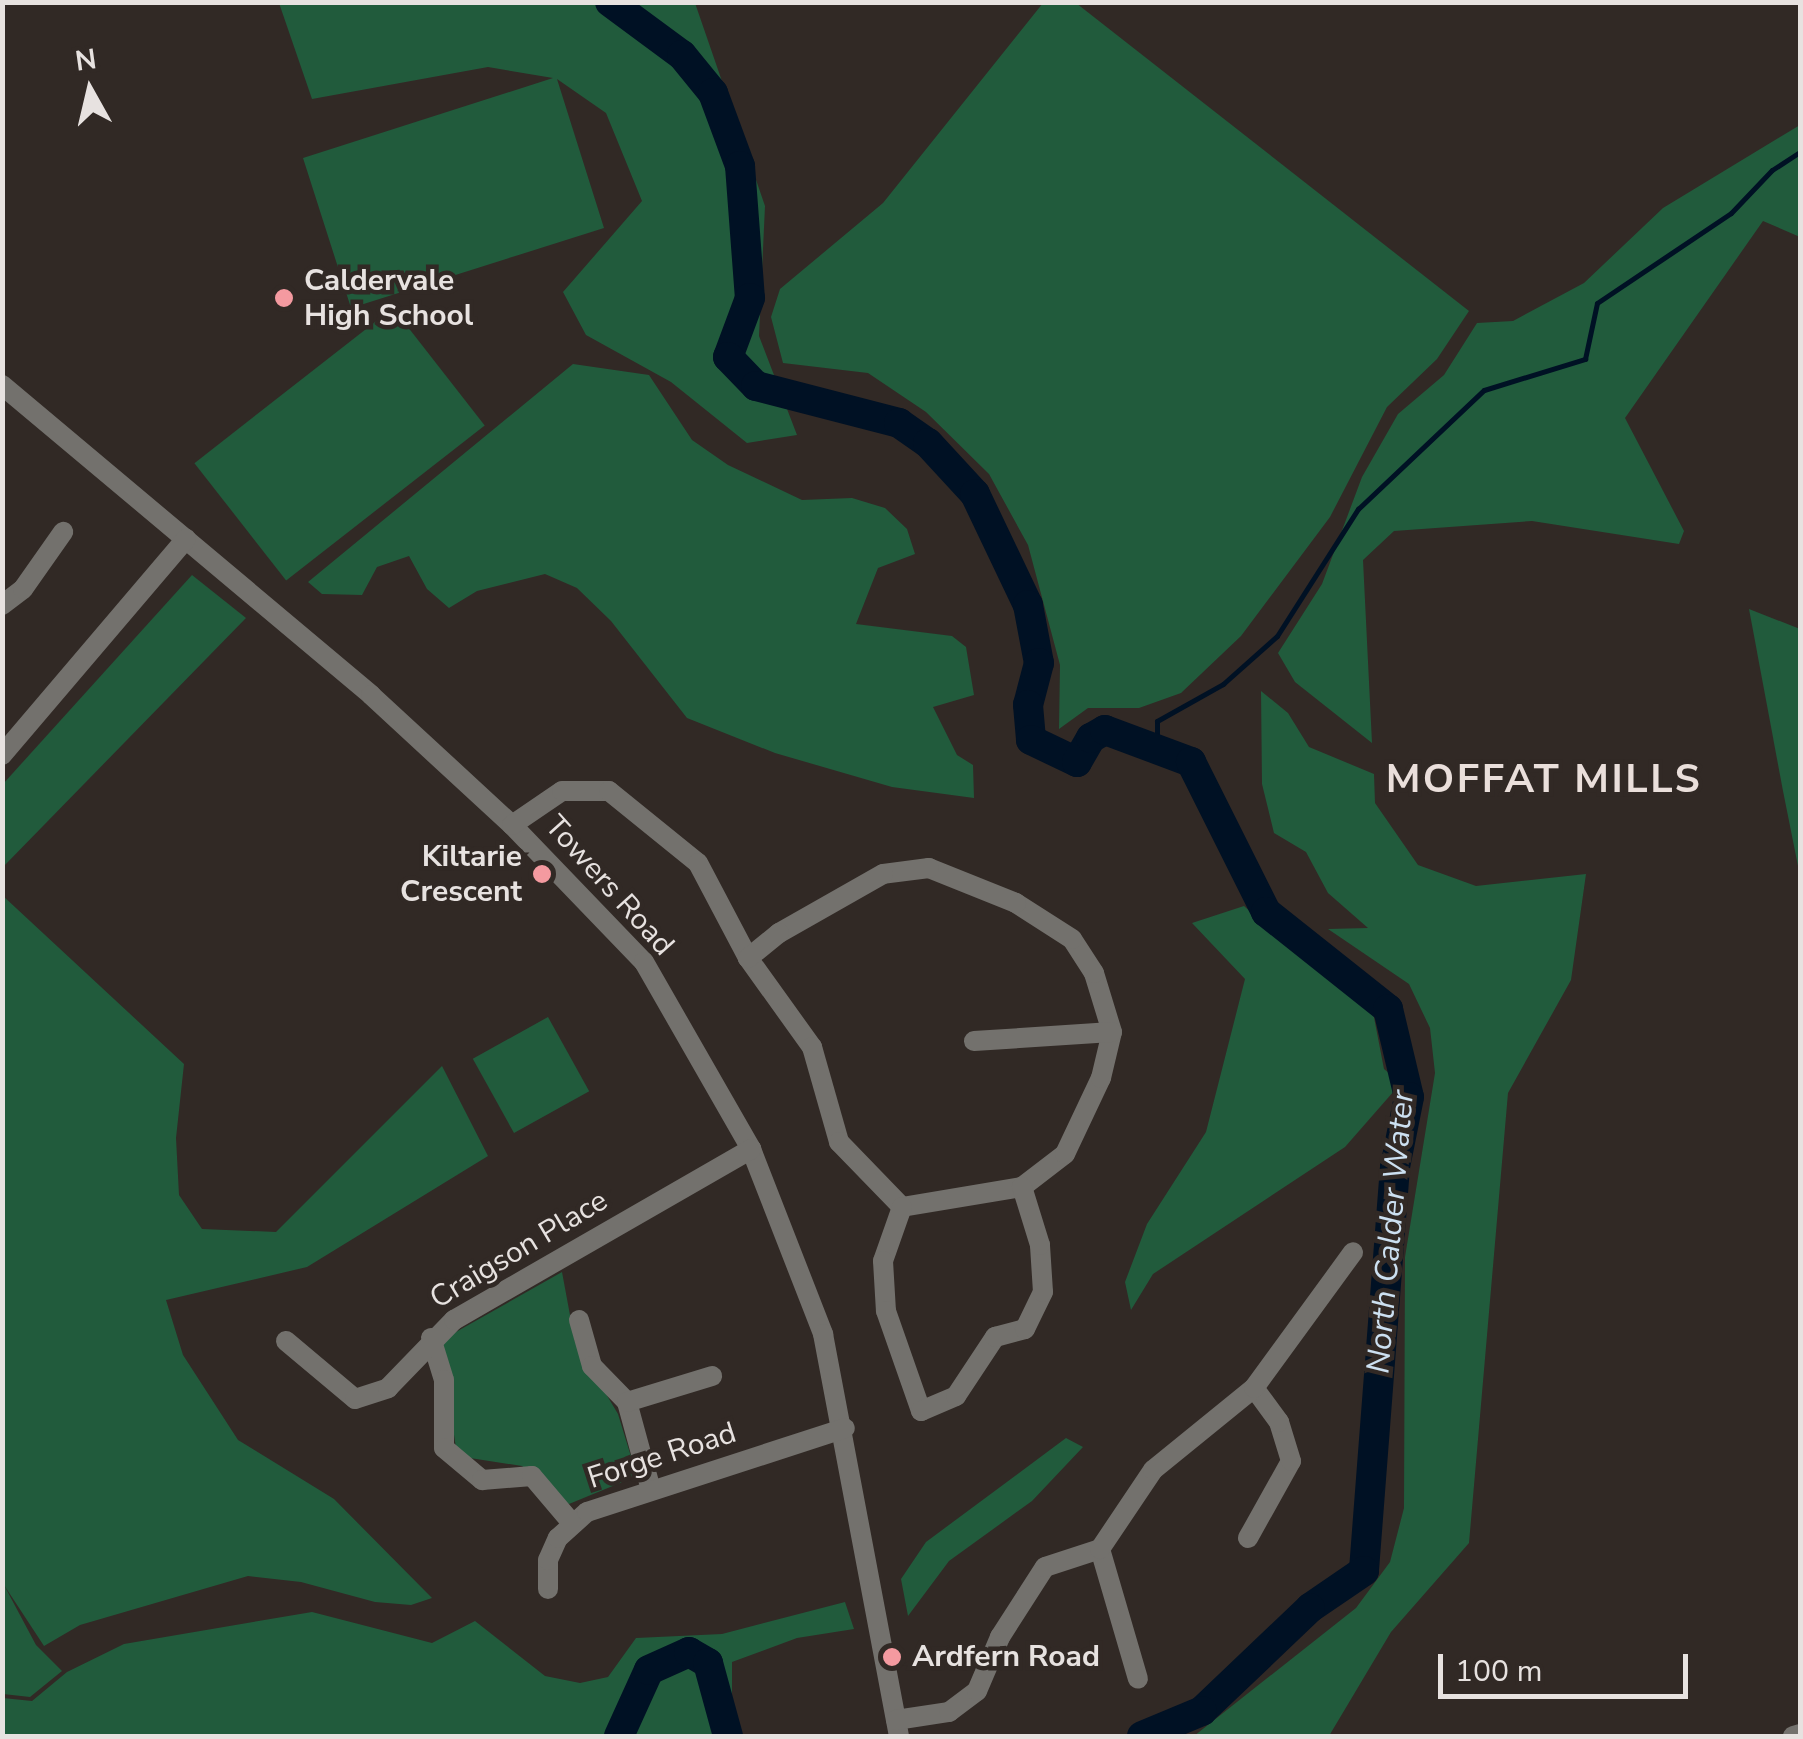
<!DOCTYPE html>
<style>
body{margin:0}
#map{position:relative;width:1803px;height:1739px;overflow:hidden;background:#312925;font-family:"Nunito Sans",sans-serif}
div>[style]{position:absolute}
.green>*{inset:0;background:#215b3c;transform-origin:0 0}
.stream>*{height:5px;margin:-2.5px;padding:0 2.5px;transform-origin:2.5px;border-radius:2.5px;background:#001124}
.river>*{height:30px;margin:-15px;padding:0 15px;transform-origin:15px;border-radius:15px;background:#001124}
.minor>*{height:20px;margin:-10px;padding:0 10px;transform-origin:10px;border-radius:10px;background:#73716d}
.dots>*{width:28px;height:28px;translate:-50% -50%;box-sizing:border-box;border:5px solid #312925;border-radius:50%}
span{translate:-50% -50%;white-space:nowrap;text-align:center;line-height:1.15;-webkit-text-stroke:9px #312925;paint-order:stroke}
.poi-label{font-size:30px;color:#e7e2e0;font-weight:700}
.left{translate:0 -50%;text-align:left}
.right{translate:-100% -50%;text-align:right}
.street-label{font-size:30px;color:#e7e2e0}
.water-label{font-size:32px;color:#cce0f1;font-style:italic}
.district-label{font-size:40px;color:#eadfdb;font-weight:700;letter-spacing:2.5px}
.frame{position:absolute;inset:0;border:5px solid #e7e2e0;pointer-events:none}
.north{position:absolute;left:40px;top:40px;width:100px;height:100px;-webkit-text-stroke:8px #312925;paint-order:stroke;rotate:352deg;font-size:28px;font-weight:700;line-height:40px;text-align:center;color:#e7e2e0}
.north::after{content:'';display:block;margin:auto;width:35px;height:45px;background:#e7e2e0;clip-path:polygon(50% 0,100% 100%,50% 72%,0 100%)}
.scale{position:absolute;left:1438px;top:1654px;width:250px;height:45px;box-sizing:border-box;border:5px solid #e7e2e0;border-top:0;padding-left:12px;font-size:30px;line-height:35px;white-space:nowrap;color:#e7e2e0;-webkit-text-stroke:8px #312925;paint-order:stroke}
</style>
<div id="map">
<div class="green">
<i style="clip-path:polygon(279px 3px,695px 3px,765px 206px,759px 336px,797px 435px,747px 443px,671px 382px,586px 335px,563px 292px,642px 201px,606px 113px,557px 79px,604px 228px,351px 308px,303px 158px,553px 78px,488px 67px,312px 99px)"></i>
<i style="clip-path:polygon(1043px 3px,1076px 3px,1469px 311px,1437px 359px,1387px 407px,1330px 517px,1241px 636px,1181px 693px,1139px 708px,1088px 708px,1059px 729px,1060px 665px,1028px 545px,989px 474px,926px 412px,868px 373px,783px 363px,771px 317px,780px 289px,883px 203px)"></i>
<i style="clip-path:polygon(1800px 125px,1800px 237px,1763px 221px,1625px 418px,1684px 531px,1679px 544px,1532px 521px,1394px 531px,1363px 560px,1372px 743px,1295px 682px,1278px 653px,1322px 584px,1362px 477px,1398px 414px,1444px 375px,1477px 323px,1513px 321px,1584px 283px,1663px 208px)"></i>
<i style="left:393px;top:308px;width:149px;height:252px;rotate:52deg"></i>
<i style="clip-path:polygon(573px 364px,649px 375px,692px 440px,728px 465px,802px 500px,852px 498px,885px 508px,907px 529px,915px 554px,878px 568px,856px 624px,952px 636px,966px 647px,974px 695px,933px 707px,957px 755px,973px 765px,974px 798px,892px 787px,775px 753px,687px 718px,611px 621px,577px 588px,545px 574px,477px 591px,449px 608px,427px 589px,409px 556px,377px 567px,362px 595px,322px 594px,308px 582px)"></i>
<i style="clip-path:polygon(192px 575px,246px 618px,3px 867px,3px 784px)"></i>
<i style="clip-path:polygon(1749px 609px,1800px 629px,1800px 876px,1783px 791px)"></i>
<i style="clip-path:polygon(1261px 691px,1288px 713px,1309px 747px,1374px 774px,1375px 803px,1418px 865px,1476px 886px,1586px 874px,1571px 980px,1508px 1093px,1469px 1543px,1391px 1632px,1329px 1736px,1194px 1736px,1356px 1608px,1390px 1562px,1404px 1508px,1405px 1257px,1435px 1073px,1430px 1028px,1409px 984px,1328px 929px,1368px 928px,1328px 893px,1306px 852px,1274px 833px,1262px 784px)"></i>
<i style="clip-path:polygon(2px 895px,184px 1064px,176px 1138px,179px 1195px,202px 1229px,276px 1232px,442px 1066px,488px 1156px,307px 1267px,166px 1300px,183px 1355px,238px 1440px,334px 1499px,432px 1598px,411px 1605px,375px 1602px,301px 1582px,248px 1576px,80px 1625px,44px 1646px,4px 1585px,36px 1645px,62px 1671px,30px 1697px,3px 1694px)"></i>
<i style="clip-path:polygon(1244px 906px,1310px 965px,1372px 1007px,1384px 1069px,1401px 1083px,1345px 1147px,1153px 1274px,1131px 1310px,1125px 1282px,1147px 1224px,1206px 1132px,1245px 979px,1192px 923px)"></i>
<i style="left:548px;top:1017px;width:85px;height:86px;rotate:61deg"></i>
<i style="clip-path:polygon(562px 1272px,575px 1342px,618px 1414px,637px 1476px,569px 1504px,522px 1466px,470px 1458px,456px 1448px,440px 1341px)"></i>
<i style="clip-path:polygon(1066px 1438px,1083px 1447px,1032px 1501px,949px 1561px,908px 1616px,901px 1579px,926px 1542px)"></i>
<i style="clip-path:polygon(845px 1602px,854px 1629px,797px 1638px,732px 1662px,732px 1736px,3px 1736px,3px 1698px,32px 1701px,67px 1672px,124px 1644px,312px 1612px,432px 1643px,475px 1621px,545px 1676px,580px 1683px,608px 1677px,636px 1638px,722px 1634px)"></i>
</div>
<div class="stream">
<i style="left:1157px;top:748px;width:27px;rotate:-90deg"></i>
<i style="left:1157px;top:721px;width:76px;rotate:-29.3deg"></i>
<i style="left:1223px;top:684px;width:72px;rotate:-41.6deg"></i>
<i style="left:1277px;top:636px;width:151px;rotate:-57.5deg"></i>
<i style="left:1358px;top:509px;width:173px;rotate:-43.4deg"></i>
<i style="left:1484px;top:390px;width:106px;rotate:-17.1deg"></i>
<i style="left:1585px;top:359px;width:57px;rotate:-77.9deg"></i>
<i style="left:1597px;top:303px;width:161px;rotate:-33.9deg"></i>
<i style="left:1731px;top:213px;width:59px;rotate:-46.4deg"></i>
<i style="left:1772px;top:170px;width:33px;rotate:-33deg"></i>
</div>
<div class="river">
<i style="left:610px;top:2px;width:89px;rotate:36.4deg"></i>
<i style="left:682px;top:55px;width:49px;rotate:50.8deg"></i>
<i style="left:713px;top:93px;width:78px;rotate:69.7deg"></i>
<i style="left:740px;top:166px;width:132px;rotate:85.7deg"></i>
<i style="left:750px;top:298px;width:63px;rotate:110.4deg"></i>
<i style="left:728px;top:357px;width:40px;rotate:46deg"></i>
<i style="left:756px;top:386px;width:148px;rotate:14.5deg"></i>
<i style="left:899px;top:423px;width:35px;rotate:35deg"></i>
<i style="left:928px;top:443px;width:69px;rotate:47.3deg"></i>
<i style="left:975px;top:494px;width:123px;rotate:64.5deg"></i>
<i style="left:1028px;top:605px;width:59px;rotate:79.3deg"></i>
<i style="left:1039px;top:663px;width:43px;rotate:104.7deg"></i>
<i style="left:1028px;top:705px;width:35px;rotate:85deg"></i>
<i style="left:1031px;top:740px;width:51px;rotate:25.6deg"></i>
<i style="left:1077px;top:762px;width:28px;rotate:-60deg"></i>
<i style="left:1091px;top:738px;width:16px;rotate:-30deg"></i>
<i style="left:1105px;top:730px;width:92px;rotate:20.4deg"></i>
<i style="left:1191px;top:762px;width:168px;rotate:63.4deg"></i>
<i style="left:1266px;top:912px;width:156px;rotate:38.5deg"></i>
<i style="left:1388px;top:1009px;width:90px;rotate:76.6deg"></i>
<i style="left:1409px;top:1097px;width:71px;rotate:101.3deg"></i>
<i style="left:1395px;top:1167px;width:405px;rotate:94.4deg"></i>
<i style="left:1364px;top:1571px;width:65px;rotate:145.6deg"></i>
<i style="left:1310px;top:1608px;width:149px;rotate:136.4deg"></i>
<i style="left:1202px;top:1711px;width:65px;rotate:157.4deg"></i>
<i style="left:619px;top:1736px;width:72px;rotate:-65.6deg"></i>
<i style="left:649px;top:1670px;width:44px;rotate:-24.2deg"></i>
<i style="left:689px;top:1652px;width:22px;rotate:30deg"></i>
<i style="left:708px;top:1663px;width:76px;rotate:74.7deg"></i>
</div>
<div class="minor">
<i style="left:2px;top:385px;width:482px;rotate:40deg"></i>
<i style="left:371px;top:695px;width:192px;rotate:42.7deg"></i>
<i style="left:512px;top:825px;width:190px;rotate:46.1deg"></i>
<i style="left:644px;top:962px;width:215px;rotate:60.2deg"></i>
<i style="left:751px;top:1149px;width:199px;rotate:68.7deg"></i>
<i style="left:823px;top:1334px;width:409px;rotate:79.3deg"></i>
<i style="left:2px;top:605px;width:26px;rotate:-37deg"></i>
<i style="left:23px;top:589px;width:70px;rotate:-54.9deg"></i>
<i style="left:2px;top:755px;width:284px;rotate:-49.6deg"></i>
<i style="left:512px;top:825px;width:60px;rotate:-34.2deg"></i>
<i style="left:562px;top:791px;width:47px"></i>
<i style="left:609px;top:791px;width:114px;rotate:39deg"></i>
<i style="left:698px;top:863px;width:107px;rotate:62.2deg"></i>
<i style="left:748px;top:958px;width:110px;rotate:54.3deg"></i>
<i style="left:812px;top:1047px;width:99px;rotate:74.1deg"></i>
<i style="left:839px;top:1142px;width:91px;rotate:45.9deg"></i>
<i style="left:902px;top:1207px;width:122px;rotate:-9.5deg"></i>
<i style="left:1022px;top:1187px;width:54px;rotate:-37.5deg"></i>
<i style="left:1065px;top:1154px;width:84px;rotate:-64.7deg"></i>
<i style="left:1101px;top:1078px;width:47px;rotate:-76.6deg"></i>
<i style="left:1112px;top:1032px;width:62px;rotate:-107deg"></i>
<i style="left:1094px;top:973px;width:40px;rotate:-122.9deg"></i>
<i style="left:1072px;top:939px;width:67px;rotate:-147.3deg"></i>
<i style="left:1016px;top:903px;width:94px;rotate:-158.1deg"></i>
<i style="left:929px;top:868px;width:46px;rotate:172.6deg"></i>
<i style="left:883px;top:874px;width:120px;rotate:150.4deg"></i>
<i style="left:779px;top:933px;width:40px;rotate:141deg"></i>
<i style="left:974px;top:1041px;width:138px;rotate:-3.7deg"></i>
<i style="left:902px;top:1207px;width:57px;rotate:109.4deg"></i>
<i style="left:883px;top:1261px;width:50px;rotate:86.6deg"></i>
<i style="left:886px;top:1311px;width:106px;rotate:70.7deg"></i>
<i style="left:921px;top:1411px;width:38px;rotate:-23deg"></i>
<i style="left:956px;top:1396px;width:71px;rotate:-56.5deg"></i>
<i style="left:995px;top:1337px;width:31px;rotate:-15deg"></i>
<i style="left:1025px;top:1329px;width:41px;rotate:-64.1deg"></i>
<i style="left:1043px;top:1292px;width:47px;rotate:-93.7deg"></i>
<i style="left:1040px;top:1245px;width:61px;rotate:-107.2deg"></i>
<i style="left:579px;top:1320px;width:48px;rotate:74.2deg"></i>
<i style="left:592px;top:1366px;width:50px;rotate:45.8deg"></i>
<i style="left:627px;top:1402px;width:91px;rotate:74.7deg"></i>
<i style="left:431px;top:1338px;width:44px;rotate:72.8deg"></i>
<i style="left:444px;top:1380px;width:68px;rotate:90deg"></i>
<i style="left:444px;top:1448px;width:50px;rotate:40.1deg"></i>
<i style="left:482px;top:1480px;width:50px;rotate:-4.6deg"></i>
<i style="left:532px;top:1476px;width:60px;rotate:49.7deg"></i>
<i style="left:286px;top:1341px;width:90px;rotate:40deg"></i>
<i style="left:355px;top:1399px;width:35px;rotate:-18deg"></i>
<i style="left:388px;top:1388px;width:95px;rotate:-45.9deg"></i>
<i style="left:454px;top:1320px;width:343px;rotate:-29.9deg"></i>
<i style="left:627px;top:1402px;width:89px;rotate:-17deg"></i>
<i style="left:1248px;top:1538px;width:88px;rotate:-60.8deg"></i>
<i style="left:1291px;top:1461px;width:41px;rotate:-107.1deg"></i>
<i style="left:1279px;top:1422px;width:42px;rotate:-126.3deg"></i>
<i style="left:1100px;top:1549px;width:135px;rotate:73.7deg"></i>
<i style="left:548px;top:1589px;width:29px;rotate:-90deg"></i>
<i style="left:548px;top:1560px;width:24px;rotate:-66deg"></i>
<i style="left:558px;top:1538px;width:39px;rotate:-42deg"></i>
<i style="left:587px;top:1512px;width:271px;rotate:-18deg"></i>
<i style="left:896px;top:1720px;width:54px;rotate:-8.6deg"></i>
<i style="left:949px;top:1712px;width:35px;rotate:-37deg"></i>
<i style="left:977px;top:1691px;width:59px;rotate:-66.9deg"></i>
<i style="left:1000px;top:1637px;width:83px;rotate:-57.3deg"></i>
<i style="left:1045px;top:1567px;width:58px;rotate:-18.1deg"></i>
<i style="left:1100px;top:1549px;width:95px;rotate:-56.1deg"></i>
<i style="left:1153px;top:1470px;width:130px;rotate:-39.1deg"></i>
<i style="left:1254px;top:1388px;width:168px;rotate:-53.9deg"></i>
<i style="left:1793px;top:1736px;width:7px;rotate:-16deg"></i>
</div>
<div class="dots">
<i style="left:284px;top:298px;background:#f49aa0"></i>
<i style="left:542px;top:874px;background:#f49aa0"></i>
<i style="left:892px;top:1657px;background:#f49aa0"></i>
</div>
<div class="poi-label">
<span class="left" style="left:304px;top:298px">Caldervale<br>High School</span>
<span class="right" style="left:522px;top:874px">Kiltarie<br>Crescent</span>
<span class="left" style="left:912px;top:1657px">Ardfern Road</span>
</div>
<div class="street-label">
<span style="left:609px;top:886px;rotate:48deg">Towers Road</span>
<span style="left:519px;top:1250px;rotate:-31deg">Craigson Place</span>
<span style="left:662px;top:1456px;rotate:-18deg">Forge Road</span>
</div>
<div class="water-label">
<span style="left:1391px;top:1232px;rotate:-85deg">North Calder Water</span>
</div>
<div class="district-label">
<span style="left:1544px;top:779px">MOFFAT MILLS</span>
</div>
<div class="frame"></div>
<div class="north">N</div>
<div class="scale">100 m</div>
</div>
